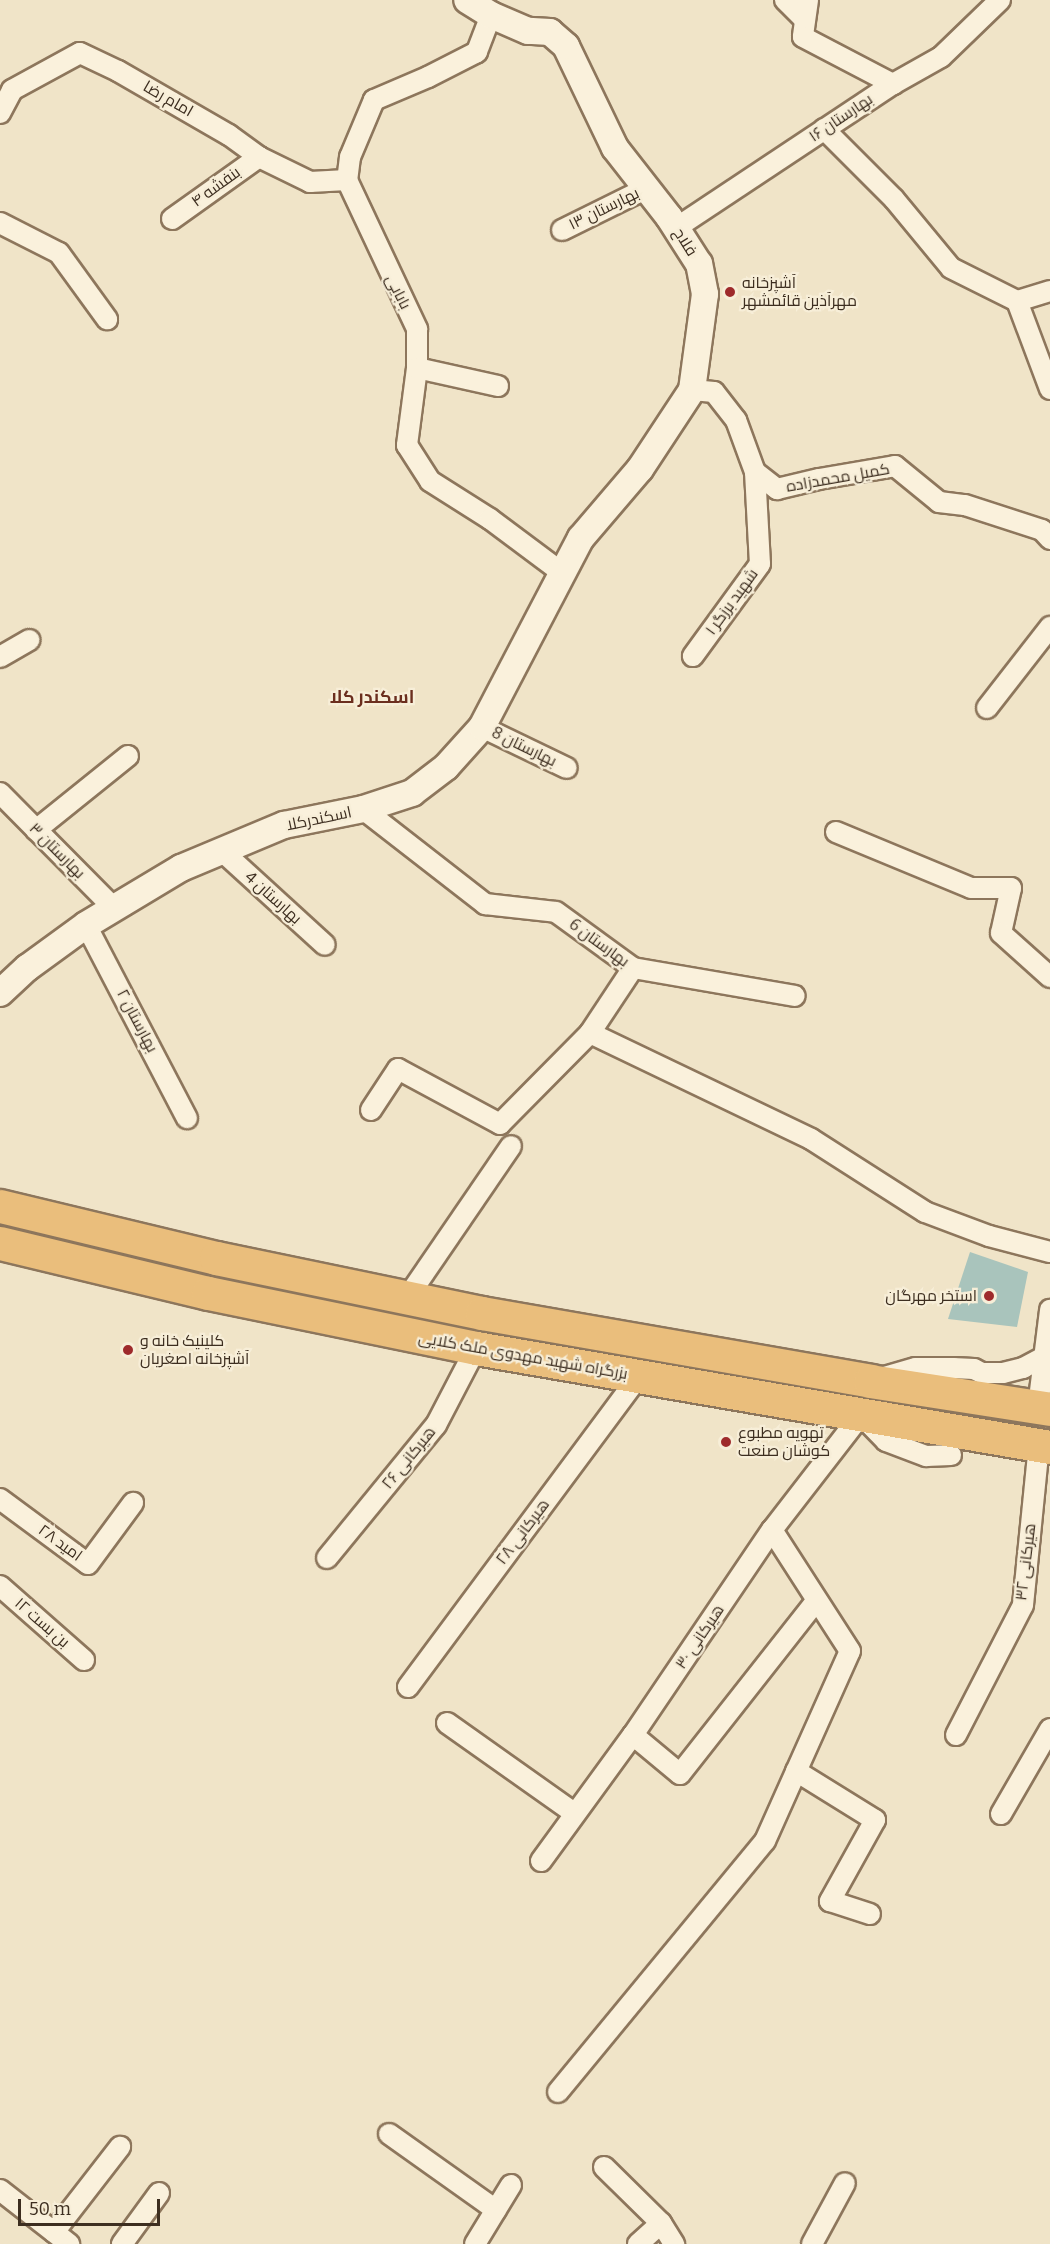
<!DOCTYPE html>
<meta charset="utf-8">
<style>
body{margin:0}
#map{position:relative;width:1050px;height:2244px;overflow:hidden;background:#f0e4c8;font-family:Bitter,Cairo,serif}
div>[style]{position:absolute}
.water>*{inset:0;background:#a9c4bc}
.roads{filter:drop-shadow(2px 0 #8d765c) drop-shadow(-2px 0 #8d765c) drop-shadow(0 2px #8d765c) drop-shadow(0 -2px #8d765c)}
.minor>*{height:20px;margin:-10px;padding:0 10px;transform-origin:10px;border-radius:10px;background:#faf1dc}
.tertiary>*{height:26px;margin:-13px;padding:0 13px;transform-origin:13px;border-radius:13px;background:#faf1dc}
.trunk>*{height:33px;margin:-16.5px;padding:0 16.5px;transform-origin:16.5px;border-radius:16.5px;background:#eabe7c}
.dots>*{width:16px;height:16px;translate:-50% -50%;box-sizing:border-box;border:3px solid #f7eed8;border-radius:50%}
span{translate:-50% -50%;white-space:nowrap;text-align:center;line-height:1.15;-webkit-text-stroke:4.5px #f7eed8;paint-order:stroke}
.street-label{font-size:16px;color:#3d2e20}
.poi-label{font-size:16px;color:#3d2e20}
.left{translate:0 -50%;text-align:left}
.right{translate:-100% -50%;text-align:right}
.neighbourhood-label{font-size:18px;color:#6b2e1e;font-weight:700}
.scale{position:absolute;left:18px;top:2199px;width:142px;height:27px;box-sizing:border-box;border:3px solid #3d2e20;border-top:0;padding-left:8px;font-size:18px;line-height:21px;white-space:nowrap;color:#3d2e20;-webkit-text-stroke:4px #f7eed8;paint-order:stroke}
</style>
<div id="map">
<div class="water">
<i style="clip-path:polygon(970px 1252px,1028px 1272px,1017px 1327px,948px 1319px)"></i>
</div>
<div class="roads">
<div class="minor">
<i style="left:785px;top:0;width:28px;rotate:45deg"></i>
<i style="left:808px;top:0;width:37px;rotate:98deg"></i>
<i style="left:803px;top:37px;width:102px;rotate:27.6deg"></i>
<i style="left:491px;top:15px;width:40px;rotate:111deg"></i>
<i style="left:477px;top:52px;width:55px;rotate:153deg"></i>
<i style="left:428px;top:77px;width:59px;rotate:156.9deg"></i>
<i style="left:374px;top:100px;width:62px;rotate:112.8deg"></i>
<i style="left:350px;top:157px;width:23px;rotate:97deg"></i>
<i style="left:347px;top:180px;width:165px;rotate:64.8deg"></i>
<i style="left:417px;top:329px;width:39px;rotate:90deg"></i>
<i style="left:417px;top:368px;width:78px;rotate:97.4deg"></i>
<i style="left:407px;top:445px;width:43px;rotate:57.4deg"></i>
<i style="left:430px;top:481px;width:71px;rotate:32.3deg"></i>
<i style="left:490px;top:519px;width:89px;rotate:36.7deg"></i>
<i style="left:0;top:113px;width:26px;rotate:-62deg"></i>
<i style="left:12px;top:90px;width:77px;rotate:-28.6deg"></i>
<i style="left:80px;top:53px;width:42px;rotate:25.3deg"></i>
<i style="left:118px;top:71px;width:128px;rotate:30deg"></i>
<i style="left:229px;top:135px;width:37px;rotate:36deg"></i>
<i style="left:259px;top:157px;width:57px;rotate:26.1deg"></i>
<i style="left:310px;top:182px;width:37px;rotate:-3deg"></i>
<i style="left:824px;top:129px;width:99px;rotate:45deg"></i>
<i style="left:894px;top:199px;width:89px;rotate:50.4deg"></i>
<i style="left:951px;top:268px;width:74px;rotate:26.6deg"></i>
<i style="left:172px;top:219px;width:107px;rotate:-35.5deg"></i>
<i style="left:0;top:223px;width:66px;rotate:27deg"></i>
<i style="left:59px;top:253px;width:82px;rotate:54deg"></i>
<i style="left:676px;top:228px;width:260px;rotate:-33.6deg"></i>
<i style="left:893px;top:84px;width:55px;rotate:-29.4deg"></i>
<i style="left:941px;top:57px;width:82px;rotate:-44deg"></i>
<i style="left:562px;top:230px;width:95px;rotate:-26.3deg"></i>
<i style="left:1050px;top:291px;width:34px;rotate:163deg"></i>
<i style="left:1017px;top:301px;width:94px;rotate:69.4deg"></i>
<i style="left:417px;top:368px;width:83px;rotate:12.5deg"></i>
<i style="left:692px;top:390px;width:22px;rotate:5deg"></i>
<i style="left:714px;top:392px;width:36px;rotate:52deg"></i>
<i style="left:736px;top:420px;width:55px;rotate:69.9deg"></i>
<i style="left:755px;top:472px;width:92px;rotate:86.9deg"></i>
<i style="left:760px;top:564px;width:114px;rotate:126.1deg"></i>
<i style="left:755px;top:472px;width:28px;rotate:38deg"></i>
<i style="left:777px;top:489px;width:43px;rotate:-13.4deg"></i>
<i style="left:819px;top:479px;width:77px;rotate:-9.7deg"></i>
<i style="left:895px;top:466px;width:57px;rotate:39.3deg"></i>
<i style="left:939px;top:502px;width:26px;rotate:7deg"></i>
<i style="left:965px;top:505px;width:81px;rotate:18deg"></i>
<i style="left:1042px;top:530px;width:12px;rotate:48deg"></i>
<i style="left:0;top:657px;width:34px;rotate:-30deg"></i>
<i style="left:987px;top:708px;width:103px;rotate:-52.1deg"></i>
<i style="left:482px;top:727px;width:94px;rotate:25.8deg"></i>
<i style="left:0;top:793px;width:162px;rotate:45.3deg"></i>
<i style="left:363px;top:809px;width:155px;rotate:37.9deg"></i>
<i style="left:485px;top:904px;width:71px;rotate:6.4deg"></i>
<i style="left:556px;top:912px;width:95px;rotate:36deg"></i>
<i style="left:633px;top:968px;width:164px;rotate:9.8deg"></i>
<i style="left:36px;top:830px;width:118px;rotate:-38.8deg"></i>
<i style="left:836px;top:832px;width:146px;rotate:22.5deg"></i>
<i style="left:971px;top:888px;width:40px"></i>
<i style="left:1011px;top:888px;width:46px;rotate:102.5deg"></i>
<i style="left:1001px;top:933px;width:66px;rotate:41.9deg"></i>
<i style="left:222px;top:851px;width:139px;rotate:42.4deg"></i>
<i style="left:86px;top:925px;width:218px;rotate:62.4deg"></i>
<i style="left:590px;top:1033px;width:245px;rotate:25.6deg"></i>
<i style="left:811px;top:1139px;width:135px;rotate:32.6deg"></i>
<i style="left:925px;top:1212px;width:68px;rotate:20.6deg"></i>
<i style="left:989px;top:1236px;width:63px;rotate:14.7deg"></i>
<i style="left:371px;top:1110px;width:49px;rotate:-56.6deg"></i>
<i style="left:398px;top:1069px;width:116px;rotate:28.3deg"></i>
<i style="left:500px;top:1124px;width:128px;rotate:-45.3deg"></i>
<i style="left:590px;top:1033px;width:78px;rotate:-56.5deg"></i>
<i style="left:407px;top:1298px;width:184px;rotate:-55.6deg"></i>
<i style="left:884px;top:1377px;width:33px;rotate:-16deg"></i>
<i style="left:916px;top:1368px;width:37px"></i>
<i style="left:953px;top:1368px;width:21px;rotate:3deg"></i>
<i style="left:974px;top:1369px;width:9px;rotate:27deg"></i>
<i style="left:982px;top:1373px;width:21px"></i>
<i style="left:1003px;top:1373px;width:21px;rotate:-14deg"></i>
<i style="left:1023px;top:1368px;width:24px;rotate:-28deg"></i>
<i style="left:1038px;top:1407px;width:98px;rotate:-82.9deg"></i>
<i style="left:0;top:1499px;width:109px;rotate:36.5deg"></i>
<i style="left:88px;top:1564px;width:76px;rotate:-53.6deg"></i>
<i style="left:327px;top:1558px;width:172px;rotate:-50.7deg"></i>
<i style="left:436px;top:1425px;width:87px;rotate:-62.5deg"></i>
<i style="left:0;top:1586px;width:112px;rotate:41.4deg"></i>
<i style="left:408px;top:1687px;width:386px;rotate:-53.4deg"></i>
<i style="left:447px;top:1723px;width:156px;rotate:35.3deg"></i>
<i style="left:633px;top:1735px;width:61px;rotate:39.7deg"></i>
<i style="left:680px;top:1774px;width:221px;rotate:-51.8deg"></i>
<i style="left:956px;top:1735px;width:146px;rotate:-62.7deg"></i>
<i style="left:1023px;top:1605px;width:160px;rotate:-84.3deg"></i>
<i style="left:796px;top:1771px;width:93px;rotate:31.8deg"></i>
<i style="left:875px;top:1820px;width:93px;rotate:119.1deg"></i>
<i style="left:830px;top:1901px;width:42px;rotate:18deg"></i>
<i style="left:1001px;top:1814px;width:98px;rotate:-60deg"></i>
<i style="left:541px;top:1861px;width:156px;rotate:-53.9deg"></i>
<i style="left:633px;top:1735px;width:248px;rotate:-55.9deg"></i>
<i style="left:772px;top:1530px;width:145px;rotate:-52.3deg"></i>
<i style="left:861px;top:1415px;width:36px;rotate:46deg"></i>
<i style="left:886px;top:1441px;width:43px;rotate:20.6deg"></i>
<i style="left:926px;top:1456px;width:25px;rotate:-2deg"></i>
<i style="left:558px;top:2092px;width:325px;rotate:-50.5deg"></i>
<i style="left:765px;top:1841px;width:208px;rotate:-65.9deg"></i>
<i style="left:850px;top:1651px;width:144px;rotate:-122.8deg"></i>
<i style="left:389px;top:2134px;width:131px;rotate:35.4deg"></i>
<i style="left:604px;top:2167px;width:80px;rotate:44.5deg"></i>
<i style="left:661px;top:2223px;width:25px;rotate:58deg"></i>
<i style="left:0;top:2190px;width:88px;rotate:38deg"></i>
<i style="left:54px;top:2232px;width:108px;rotate:-52.2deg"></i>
<i style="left:122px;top:2244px;width:63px;rotate:-54deg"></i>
<i style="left:475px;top:2244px;width:69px;rotate:-58.6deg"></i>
<i style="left:638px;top:2244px;width:31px;rotate:-42deg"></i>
<i style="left:812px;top:2244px;width:69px;rotate:-61.6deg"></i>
</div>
<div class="tertiary">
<i style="left:0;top:993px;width:37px;rotate:-43deg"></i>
<i style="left:27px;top:968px;width:73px;rotate:-36.1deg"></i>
<i style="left:86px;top:925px;width:111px;rotate:-31deg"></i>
<i style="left:181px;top:868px;width:112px;rotate:-22.7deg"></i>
<i style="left:284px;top:825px;width:81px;rotate:-11.4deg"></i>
<i style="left:363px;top:809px;width:52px;rotate:-18.1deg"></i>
<i style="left:412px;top:793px;width:43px;rotate:-37.4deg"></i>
<i style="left:446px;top:767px;width:54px;rotate:-48deg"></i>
<i style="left:482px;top:727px;width:213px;rotate:-62.4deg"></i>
<i style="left:581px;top:538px;width:91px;rotate:-49.5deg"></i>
<i style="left:640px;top:469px;width:95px;rotate:-56.6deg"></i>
<i style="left:692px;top:390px;width:97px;rotate:-82.3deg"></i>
<i style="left:705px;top:294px;width:31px;rotate:-101deg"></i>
<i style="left:699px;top:264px;width:56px;rotate:-122.6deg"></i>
<i style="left:669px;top:217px;width:88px;rotate:-128deg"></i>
<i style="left:615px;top:148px;width:113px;rotate:-115.7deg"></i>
<i style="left:566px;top:46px;width:21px;rotate:-139deg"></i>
<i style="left:550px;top:32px;width:22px;rotate:-177deg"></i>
<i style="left:528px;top:31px;width:40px;rotate:-156.6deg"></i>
<i style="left:491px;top:15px;width:28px;rotate:-148deg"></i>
</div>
<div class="trunk">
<i style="left:0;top:1206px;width:222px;rotate:13.5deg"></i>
<i style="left:216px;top:1258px;width:272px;rotate:11.7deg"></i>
<i style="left:482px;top:1313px;width:394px;rotate:9.9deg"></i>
<i style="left:870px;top:1381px;width:182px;rotate:8.8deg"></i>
<i style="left:0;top:1243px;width:214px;rotate:13.5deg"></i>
<i style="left:208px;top:1293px;width:274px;rotate:11.6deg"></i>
<i style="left:476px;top:1348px;width:582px;rotate:9.79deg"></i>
</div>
</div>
<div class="dots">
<i style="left:730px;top:292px;background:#9e2a2b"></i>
<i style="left:989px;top:1296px;background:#9e2a2b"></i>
<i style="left:128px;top:1350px;background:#9e2a2b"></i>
<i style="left:726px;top:1442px;background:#9e2a2b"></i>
</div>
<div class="street-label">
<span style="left:168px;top:99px;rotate:30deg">امام رضا</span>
<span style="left:841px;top:118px;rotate:-34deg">بهارستان ۱۶</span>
<span style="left:216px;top:187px;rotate:-36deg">بنفشه ۴</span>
<span style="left:604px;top:209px;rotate:-26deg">بهارستان ۱۳</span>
<span style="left:685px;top:242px;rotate:58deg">فلاح</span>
<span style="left:398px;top:292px;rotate:63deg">بابایی</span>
<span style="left:838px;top:478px;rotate:-10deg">کمیل محمدزاده</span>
<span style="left:732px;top:602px;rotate:-54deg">شهید برزگر ۱</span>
<span style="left:524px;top:747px;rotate:26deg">بهارستان 8</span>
<span style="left:319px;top:819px;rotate:-12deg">اسکندرکلا</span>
<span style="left:57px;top:851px;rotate:45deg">بهارستان ۳</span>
<span style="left:273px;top:898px;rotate:42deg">بهارستان 4</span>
<span style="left:599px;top:943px;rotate:36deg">بهارستان 6</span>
<span style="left:137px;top:1021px;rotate:62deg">بهارستان ۲</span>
<span style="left:523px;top:1356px;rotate:10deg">بزرگراه شهید مهدوی ملک کلایی</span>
<span style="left:409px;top:1458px;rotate:-51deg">هیرکانی ۲۶</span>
<span style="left:523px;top:1532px;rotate:-53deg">هیرکانی ۲۸</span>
<span style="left:60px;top:1543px;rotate:36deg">امید ۲۸</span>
<span style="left:1026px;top:1562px;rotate:-83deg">هیرکانی ۳۲</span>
<span style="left:42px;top:1623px;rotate:41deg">بن بست ۱۲</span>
<span style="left:700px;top:1637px;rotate:-56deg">هیرکانی ۳۰</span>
</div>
<div class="poi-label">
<span class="left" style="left:742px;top:292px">آشپزخانه<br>مهرآذین قائمشهر</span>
<span class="right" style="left:977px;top:1296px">استخر مهرگان</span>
<span class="left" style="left:140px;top:1350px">کلینیک خانه و<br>آشپزخانه اصغریان</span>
<span class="left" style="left:738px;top:1442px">تهویه مطبوع<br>کوشان صنعت</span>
</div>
<div class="neighbourhood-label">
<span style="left:372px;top:697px">اسکندر کلا</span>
</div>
<div class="scale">50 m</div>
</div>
